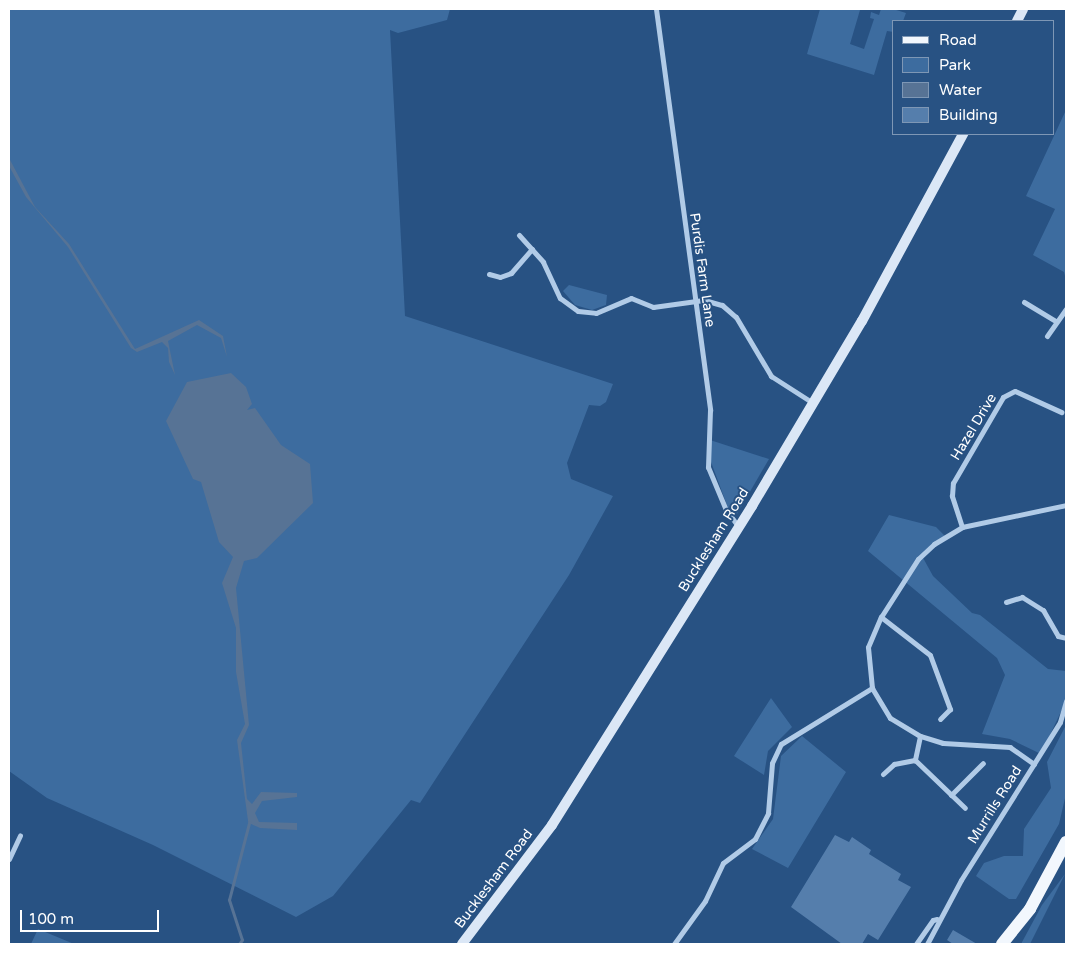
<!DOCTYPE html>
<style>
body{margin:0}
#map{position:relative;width:1075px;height:953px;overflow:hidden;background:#285283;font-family:"Varela Round",sans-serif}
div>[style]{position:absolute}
.green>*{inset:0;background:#3d6c9f}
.water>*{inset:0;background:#577395}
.stream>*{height:2.5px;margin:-1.25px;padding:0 1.25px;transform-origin:1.25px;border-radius:1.25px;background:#577395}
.building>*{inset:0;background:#557eac}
.street>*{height:5px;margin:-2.5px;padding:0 2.5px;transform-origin:2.5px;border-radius:2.5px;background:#b1cbe7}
.secondary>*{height:10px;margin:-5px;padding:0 5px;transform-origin:5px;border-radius:5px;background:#dbe7f6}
.primary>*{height:12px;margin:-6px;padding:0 6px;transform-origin:6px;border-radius:6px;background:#f2f7fd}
span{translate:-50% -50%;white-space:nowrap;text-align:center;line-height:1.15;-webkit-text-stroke:4px #285283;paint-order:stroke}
.street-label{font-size:14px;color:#fff}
.frame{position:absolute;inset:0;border:10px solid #fff;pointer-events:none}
.legend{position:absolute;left:892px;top:20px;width:162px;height:115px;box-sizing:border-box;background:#285283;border:1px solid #7e97b5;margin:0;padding:6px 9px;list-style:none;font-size:15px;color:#fff}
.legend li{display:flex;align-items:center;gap:10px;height:25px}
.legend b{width:25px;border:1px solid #7e97b5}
.scale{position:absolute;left:20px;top:910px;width:139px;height:22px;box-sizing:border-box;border:2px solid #fff;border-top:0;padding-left:6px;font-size:15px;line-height:18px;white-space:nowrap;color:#fff;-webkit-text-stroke:4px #285283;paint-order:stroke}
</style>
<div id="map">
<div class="green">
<i style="clip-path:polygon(9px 9px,450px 9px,447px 20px,398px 33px,390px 30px,405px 316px,613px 384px,606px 402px,600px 406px,589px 405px,567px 463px,571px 479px,613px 496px,569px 575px,420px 803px,411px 800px,333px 896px,296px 917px,153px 845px,47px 798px,9px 771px)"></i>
<i style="clip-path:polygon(820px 9px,860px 10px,850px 44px,864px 49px,874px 19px,870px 18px,871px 12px,879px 15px,881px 9px,893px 9px,906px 13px,903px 21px,894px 21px,894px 32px,887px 31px,874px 75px,807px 54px)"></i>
<i style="clip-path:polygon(1066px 110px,1066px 280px,1064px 272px,1033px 255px,1055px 209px,1026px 196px)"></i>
<i style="clip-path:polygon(569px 285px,607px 295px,606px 305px,592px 310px,575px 305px,563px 291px)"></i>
<i style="clip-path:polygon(710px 440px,769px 459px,737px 514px,728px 508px,711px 462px)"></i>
<i style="clip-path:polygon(889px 515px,936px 527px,946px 537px,922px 556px,933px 576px,972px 613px,980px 615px,1048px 669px,1066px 671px,1066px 701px,1041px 754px,1010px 739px,982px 734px,1005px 675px,997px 658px,868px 551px)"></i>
<i style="clip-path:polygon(771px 698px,792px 727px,768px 751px,764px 775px,734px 756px)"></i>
<i style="clip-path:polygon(1066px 725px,1066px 794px,1059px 824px,1016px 899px,1009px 899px,976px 876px,984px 863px,1004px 856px,1023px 856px,1024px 829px,1051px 788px,1047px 762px)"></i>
<i style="clip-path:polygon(802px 736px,846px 772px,788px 868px,752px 849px,773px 819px,781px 756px)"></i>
<i style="clip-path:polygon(1065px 874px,1030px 944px,1021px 944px,1042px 905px)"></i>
<i style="clip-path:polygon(38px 929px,74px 944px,31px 944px)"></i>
</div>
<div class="water">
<i style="clip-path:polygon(9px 158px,35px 207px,69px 244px,135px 349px,199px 320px,223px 336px,227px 357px,221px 338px,197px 325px,168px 341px,175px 375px,169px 362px,168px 348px,162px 342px,137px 352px,131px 348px,68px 247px,26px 197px,9px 166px)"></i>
<i style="clip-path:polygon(231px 373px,246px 387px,252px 404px,247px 410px,255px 408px,281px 445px,310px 464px,313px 503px,257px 558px,244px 561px,236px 588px,249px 725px,241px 743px,247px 799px,252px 804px,261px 792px,297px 793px,297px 797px,262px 801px,255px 813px,259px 822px,297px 823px,297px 830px,260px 828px,249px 823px,249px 828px,237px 740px,245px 724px,236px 672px,236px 628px,222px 583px,233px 557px,219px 542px,201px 482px,193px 479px,166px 421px,187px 382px)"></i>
</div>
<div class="stream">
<i style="left:239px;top:944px;width:5px;rotate:-53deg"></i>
<i style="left:242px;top:940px;width:42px;rotate:-108deg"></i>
<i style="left:229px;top:900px;width:80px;rotate:-75.4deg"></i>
</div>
<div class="building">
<i style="clip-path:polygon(835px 835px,849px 842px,852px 837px,871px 850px,869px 854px,901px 874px,898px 880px,911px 887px,878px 940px,868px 934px,862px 944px,842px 944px,791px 907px)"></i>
<i style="clip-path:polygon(953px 930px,977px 944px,953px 944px,947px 940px)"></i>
</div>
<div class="street">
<i style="left:656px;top:9px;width:405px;rotate:82.3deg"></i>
<i style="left:710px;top:410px;width:57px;rotate:92deg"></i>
<i style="left:708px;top:467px;width:47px;rotate:67.3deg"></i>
<i style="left:726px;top:510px;width:20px;rotate:53deg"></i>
<i style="left:519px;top:235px;width:36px;rotate:48deg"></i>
<i style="left:543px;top:262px;width:40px;rotate:65deg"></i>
<i style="left:560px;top:298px;width:22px;rotate:36deg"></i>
<i style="left:578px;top:311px;width:18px;rotate:6deg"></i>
<i style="left:596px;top:313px;width:38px;rotate:-23deg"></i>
<i style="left:631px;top:298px;width:24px;rotate:22deg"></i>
<i style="left:653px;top:307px;width:51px;rotate:-7.8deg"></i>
<i style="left:704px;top:300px;width:19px;rotate:16deg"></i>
<i style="left:722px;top:305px;width:18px;rotate:41deg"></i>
<i style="left:736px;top:317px;width:69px;rotate:59.3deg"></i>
<i style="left:771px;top:376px;width:50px;rotate:32.7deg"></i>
<i style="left:489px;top:274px;width:11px;rotate:15deg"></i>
<i style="left:500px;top:277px;width:12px;rotate:-20deg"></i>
<i style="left:511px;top:273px;width:32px;rotate:-49deg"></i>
<i style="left:1024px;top:302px;width:37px;rotate:31deg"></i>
<i style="left:1047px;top:336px;width:33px;rotate:-55deg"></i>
<i style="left:962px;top:527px;width:33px;rotate:-108deg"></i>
<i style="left:952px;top:496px;width:13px;rotate:-86deg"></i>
<i style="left:953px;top:483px;width:99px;rotate:-59.8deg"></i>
<i style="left:1003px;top:397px;width:13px;rotate:-27deg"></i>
<i style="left:1015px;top:391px;width:51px;rotate:24.5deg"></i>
<i style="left:1006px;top:602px;width:17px;rotate:-17deg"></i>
<i style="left:1022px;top:597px;width:25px;rotate:32deg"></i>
<i style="left:1043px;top:610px;width:30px;rotate:60deg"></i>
<i style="left:1058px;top:636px;width:8px;rotate:14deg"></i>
<i style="left:881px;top:617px;width:62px;rotate:37.8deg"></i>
<i style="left:930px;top:655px;width:58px;rotate:69.7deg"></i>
<i style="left:950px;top:709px;width:14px;rotate:135deg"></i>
<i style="left:920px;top:736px;width:25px;rotate:102deg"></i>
<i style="left:915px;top:760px;width:69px;rotate:43.8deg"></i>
<i style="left:1034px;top:764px;width:29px;rotate:-145deg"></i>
<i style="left:1010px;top:747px;width:67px;rotate:-176.6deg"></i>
<i style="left:943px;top:743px;width:24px;rotate:-163deg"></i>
<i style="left:920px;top:736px;width:35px;rotate:-149deg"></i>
<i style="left:890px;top:718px;width:35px;rotate:-121deg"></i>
<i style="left:872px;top:688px;width:41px;rotate:-95.6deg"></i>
<i style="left:868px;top:647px;width:33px;rotate:-67deg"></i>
<i style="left:881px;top:617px;width:69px;rotate:-57.5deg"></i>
<i style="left:918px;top:559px;width:22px;rotate:-43deg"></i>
<i style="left:934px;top:544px;width:33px;rotate:-31deg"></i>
<i style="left:962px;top:527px;width:106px;rotate:-11.9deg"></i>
<i style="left:883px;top:774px;width:15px;rotate:-42deg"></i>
<i style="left:894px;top:764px;width:21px;rotate:-11deg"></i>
<i style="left:951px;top:795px;width:45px;rotate:-45deg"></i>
<i style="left:9px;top:859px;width:26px;rotate:-65deg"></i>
<i style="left:674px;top:944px;width:53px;rotate:-54.2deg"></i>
<i style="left:705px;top:901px;width:42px;rotate:-64.7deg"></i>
<i style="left:723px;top:863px;width:40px;rotate:-37deg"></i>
<i style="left:755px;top:839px;width:29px;rotate:-63deg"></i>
<i style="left:768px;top:813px;width:50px;rotate:-85.4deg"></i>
<i style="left:772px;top:763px;width:21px;rotate:-65deg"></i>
<i style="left:781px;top:744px;width:107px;rotate:-31.6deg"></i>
<i style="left:916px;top:944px;width:29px;rotate:-55deg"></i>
<i style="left:933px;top:920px;width:4px;rotate:-14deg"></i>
<i style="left:927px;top:944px;width:72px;rotate:-62deg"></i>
<i style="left:961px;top:880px;width:186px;rotate:-57.9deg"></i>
<i style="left:1060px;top:722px;width:22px;rotate:-74deg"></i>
</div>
<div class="secondary">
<i style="left:1017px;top:21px;width:13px;rotate:-63deg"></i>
<i style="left:462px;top:944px;width:149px;rotate:-52.9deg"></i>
<i style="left:552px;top:825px;width:377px;rotate:-57.9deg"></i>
<i style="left:752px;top:506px;width:215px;rotate:-59.3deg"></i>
<i style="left:862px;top:321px;width:213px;rotate:-61.6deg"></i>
</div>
<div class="primary">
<i style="left:1002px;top:944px;width:45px;rotate:-51.3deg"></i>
<i style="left:1030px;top:909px;width:76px;rotate:-61.8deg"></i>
</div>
<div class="street-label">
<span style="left:702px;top:270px;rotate:82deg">Purdis Farm Lane</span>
<span style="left:974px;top:427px;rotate:-59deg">Hazel Drive</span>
<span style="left:714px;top:540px;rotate:-58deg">Bucklesham Road</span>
<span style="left:995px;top:805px;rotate:-58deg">Murrills Road</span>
<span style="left:494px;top:879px;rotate:-53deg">Bucklesham Road</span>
</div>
<div class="frame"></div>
<ul class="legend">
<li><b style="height:6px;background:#f2f7fd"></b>Road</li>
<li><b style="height:14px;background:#3d6c9f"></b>Park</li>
<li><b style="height:14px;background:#577395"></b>Water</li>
<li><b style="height:14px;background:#557eac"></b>Building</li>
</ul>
<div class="scale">100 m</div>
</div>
